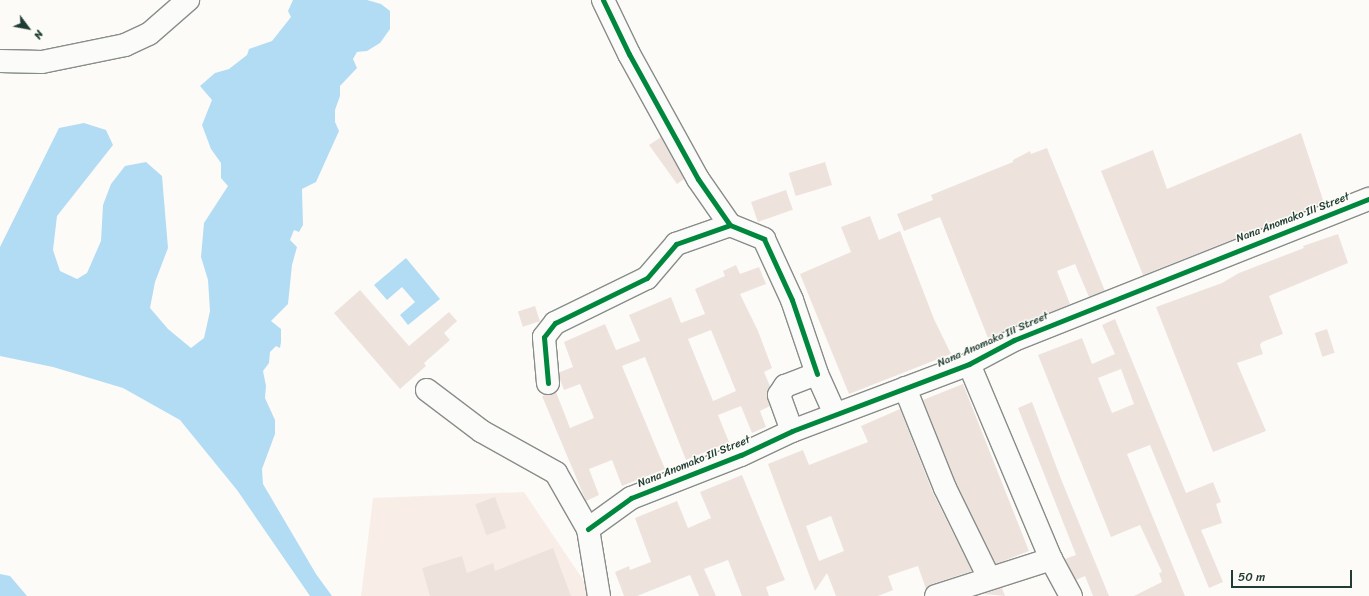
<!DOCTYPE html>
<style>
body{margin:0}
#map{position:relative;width:1369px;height:596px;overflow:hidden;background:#fcfbf8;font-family:Sriracha,sans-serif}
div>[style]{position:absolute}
.built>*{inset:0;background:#f8eee7}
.water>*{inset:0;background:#b2dcf4}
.building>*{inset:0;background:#eee2dd;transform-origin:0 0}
.roads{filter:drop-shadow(1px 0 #888d8a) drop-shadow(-1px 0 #888d8a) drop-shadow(0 1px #888d8a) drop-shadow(0 -1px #888d8a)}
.minor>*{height:22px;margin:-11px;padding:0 11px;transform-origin:11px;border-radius:11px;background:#fbfbf9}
.cycleway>*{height:5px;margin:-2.5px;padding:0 2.5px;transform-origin:2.5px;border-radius:2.5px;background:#00873e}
span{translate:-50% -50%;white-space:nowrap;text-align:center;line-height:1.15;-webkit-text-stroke:3px #fdfcf7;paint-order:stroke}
.street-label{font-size:11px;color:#1f3d34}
.north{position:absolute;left:8px;top:8px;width:40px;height:40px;-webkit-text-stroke:3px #fdfcf7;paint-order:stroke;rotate:122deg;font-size:11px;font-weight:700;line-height:16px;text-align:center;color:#1f3d34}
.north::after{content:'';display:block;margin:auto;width:14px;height:18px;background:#1f3d34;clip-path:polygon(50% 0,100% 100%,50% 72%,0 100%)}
.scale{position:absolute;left:1231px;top:570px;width:121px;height:18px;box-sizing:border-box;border:2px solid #1f3d34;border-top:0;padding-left:5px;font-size:12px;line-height:14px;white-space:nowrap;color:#1f3d34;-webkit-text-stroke:3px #fdfcf7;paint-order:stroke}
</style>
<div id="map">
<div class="built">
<i style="clip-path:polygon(524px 492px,594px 596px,361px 596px,373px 498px)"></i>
</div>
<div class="water">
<i style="clip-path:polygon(293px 0,367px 0,381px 4px,390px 11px,390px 29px,380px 43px,367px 51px,357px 52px,353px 59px,357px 68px,340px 86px,340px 96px,335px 110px,335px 122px,339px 131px,316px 182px,302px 189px,303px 225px,299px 232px,294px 230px,290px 240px,297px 247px,292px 265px,288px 304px,271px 321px,281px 329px,281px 342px,280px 348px,276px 346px,270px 352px,269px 363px,263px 371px,266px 386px,265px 398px,275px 420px,275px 434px,262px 469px,263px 484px,316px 574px,332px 596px,310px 596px,237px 490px,180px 420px,123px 388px,53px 367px,0 356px,0 247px,59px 128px,84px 123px,106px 130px,113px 145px,57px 216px,53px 250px,60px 271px,77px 279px,87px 273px,101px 241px,103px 205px,111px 184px,125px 166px,146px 162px,162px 176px,168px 248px,155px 282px,150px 308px,168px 329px,191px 348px,204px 338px,210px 311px,208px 280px,201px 257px,204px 223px,228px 186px,221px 178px,221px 163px,211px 149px,202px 125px,212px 100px,200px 86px,215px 73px,229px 69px,247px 55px,249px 49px,272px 41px,291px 17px,288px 11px)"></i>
<i style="clip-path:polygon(406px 258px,440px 299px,408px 325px,400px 315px,415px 302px,402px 287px,387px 300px,374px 285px)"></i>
<i style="clip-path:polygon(0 574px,10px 576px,27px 596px,0 596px)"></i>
</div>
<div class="building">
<i style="clip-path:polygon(1301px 133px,1324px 203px,1143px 275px,1101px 171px,1153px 150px,1167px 189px)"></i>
<i style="clip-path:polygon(661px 137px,684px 179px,677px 184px,649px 145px)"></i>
<i style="clip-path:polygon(1047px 148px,1105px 291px,1089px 297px,1075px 264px,1057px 271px,1070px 304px,988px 338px,940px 217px,904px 231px,897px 214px,933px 200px,931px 195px,1013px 162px,1013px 160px,1030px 151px,1031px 154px)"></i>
<i style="left:825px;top:162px;width:24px;height:38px;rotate:73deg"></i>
<i style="left:786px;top:190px;width:21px;height:37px;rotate:71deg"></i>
<i style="clip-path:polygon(870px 216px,879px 240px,900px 231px,934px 319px,951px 354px,849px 394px,800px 274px,851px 252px,841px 227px)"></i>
<i style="clip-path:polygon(1338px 234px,1348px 263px,1269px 296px,1283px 334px,1262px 342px,1260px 345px,1263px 354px,1237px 363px,1266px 431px,1213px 452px,1156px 307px,1222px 283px,1239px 273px,1304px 248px,1303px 246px)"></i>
<i style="clip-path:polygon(evenodd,736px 265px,740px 274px,759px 267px,766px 284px,740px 294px,758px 331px,772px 368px,764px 372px,770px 386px,767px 394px,770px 406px,760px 411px,766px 427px,752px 433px,741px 406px,718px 415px,729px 442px,686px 460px,645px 357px,622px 366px,665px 469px,622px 486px,612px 460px,589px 469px,599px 495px,586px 501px,542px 396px,556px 392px,570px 428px,594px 418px,580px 384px,564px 390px,560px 380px,560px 372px,573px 367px,564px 342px,605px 324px,616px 350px,640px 341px,629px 315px,671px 297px,681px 323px,705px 314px,695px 289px,725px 276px,723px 271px,736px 265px,711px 330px,736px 391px,713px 401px,688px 339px,711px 330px)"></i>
<i style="clip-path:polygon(360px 290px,409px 346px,449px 312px,457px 321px,444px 333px,450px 340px,424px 363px,426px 366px,400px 389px,334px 313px)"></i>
<i style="left:535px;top:306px;width:16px;height:18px;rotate:72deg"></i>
<i style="clip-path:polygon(evenodd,1115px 319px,1186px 493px,1213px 482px,1221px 502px,1216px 504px,1222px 523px,1201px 530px,1223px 582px,1209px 588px,1150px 445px,1127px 454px,1185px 596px,1134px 596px,1162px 582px,1159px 573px,1162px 572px,1140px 525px,1111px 537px,1038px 355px,1082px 338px,1092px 364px,1115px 354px,1102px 325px,1115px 319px,1121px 369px,1134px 404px,1112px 413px,1098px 378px,1121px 369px)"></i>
<i style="left:1327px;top:329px;width:25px;height:13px;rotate:72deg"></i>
<i style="clip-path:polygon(963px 384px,1029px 551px,996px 564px,956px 483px,923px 400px)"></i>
<i style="clip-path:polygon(1032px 402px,1061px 479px,1109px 596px,1093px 596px,1085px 576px,1076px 580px,1065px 559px,1076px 555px,1018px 408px)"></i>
<i style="clip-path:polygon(evenodd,900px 409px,933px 493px,972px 571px,932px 584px,926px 589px,918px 566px,888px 576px,893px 590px,878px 596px,836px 596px,827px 573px,815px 591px,768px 464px,803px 450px,809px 465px,868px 442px,861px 426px,900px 409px,831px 516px,844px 551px,819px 561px,806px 526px,831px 516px)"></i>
<i style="clip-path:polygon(742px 475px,785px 580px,766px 587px,769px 596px,742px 596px,728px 560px,704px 569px,716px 596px,699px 596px,690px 575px,637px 596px,624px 596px,615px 572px,629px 566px,630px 570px,651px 562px,635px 518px,677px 501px,688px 528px,711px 518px,700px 492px)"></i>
<i style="left:495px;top:497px;width:33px;height:21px;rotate:70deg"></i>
<i style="clip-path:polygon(553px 548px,571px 596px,430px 596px,422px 568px,462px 556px,467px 573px,493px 563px,495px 571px)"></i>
<i style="clip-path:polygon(1002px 588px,1005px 596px,983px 594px)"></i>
</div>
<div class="roads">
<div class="minor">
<i style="left:603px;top:0;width:60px;rotate:64.3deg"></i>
<i style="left:629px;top:54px;width:143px;rotate:61.1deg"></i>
<i style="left:698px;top:179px;width:56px;rotate:55.2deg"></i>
<i style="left:730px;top:225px;width:37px;rotate:22deg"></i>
<i style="left:764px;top:239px;width:67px;rotate:65.3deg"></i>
<i style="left:792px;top:300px;width:78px;rotate:71.3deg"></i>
<i style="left:0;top:61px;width:42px;rotate:1.4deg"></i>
<i style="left:42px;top:62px;width:85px;rotate:-11.6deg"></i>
<i style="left:125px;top:45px;width:26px;rotate:-25deg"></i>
<i style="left:149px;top:34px;width:52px;rotate:-41.1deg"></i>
<i style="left:969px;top:364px;width:212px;rotate:67.2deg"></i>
<i style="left:1051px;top:559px;width:42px;rotate:61.6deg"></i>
<i style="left:548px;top:383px;width:46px;rotate:-95deg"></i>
<i style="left:544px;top:337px;width:18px;rotate:-52deg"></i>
<i style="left:555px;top:323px;width:102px;rotate:-26.1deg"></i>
<i style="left:647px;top:278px;width:45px;rotate:-49.5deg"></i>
<i style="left:676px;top:244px;width:57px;rotate:-19.4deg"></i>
<i style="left:905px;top:388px;width:108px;rotate:68.2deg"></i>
<i style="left:945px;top:488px;width:100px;rotate:63.9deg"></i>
<i style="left:427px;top:390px;width:68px;rotate:37.2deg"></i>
<i style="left:481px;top:431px;width:86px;rotate:29.2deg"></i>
<i style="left:556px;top:473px;width:64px;rotate:60.3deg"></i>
<i style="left:588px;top:529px;width:68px;rotate:80.7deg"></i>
<i style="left:792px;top:431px;width:38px;rotate:-110deg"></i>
<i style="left:779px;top:395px;width:11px;rotate:-56deg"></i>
<i style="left:785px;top:386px;width:34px;rotate:-21deg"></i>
<i style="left:817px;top:374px;width:44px;rotate:65.8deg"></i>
<i style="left:588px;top:529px;width:53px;rotate:-35.8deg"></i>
<i style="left:631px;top:498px;width:118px;rotate:-21.4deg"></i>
<i style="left:741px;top:455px;width:56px;rotate:-25.2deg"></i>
<i style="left:792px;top:431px;width:189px;rotate:-20.7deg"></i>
<i style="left:969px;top:364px;width:51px;rotate:-28.1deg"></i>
<i style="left:1014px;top:340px;width:382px;rotate:-21.7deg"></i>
<i style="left:936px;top:596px;width:121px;rotate:-17.8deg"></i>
</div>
</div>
<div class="cycleway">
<i style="left:603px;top:0;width:60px;rotate:64.3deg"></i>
<i style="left:629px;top:54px;width:143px;rotate:61.1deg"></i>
<i style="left:698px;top:179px;width:56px;rotate:55.2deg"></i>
<i style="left:730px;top:225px;width:37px;rotate:22deg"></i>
<i style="left:764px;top:239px;width:67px;rotate:65.3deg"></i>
<i style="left:792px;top:300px;width:78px;rotate:71.3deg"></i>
<i style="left:548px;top:383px;width:46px;rotate:-95deg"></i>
<i style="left:544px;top:337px;width:18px;rotate:-52deg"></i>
<i style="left:555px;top:323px;width:102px;rotate:-26.1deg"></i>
<i style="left:647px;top:278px;width:45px;rotate:-49.5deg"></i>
<i style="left:676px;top:244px;width:57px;rotate:-19.4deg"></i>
<i style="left:588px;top:529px;width:53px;rotate:-35.8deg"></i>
<i style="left:631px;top:498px;width:118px;rotate:-21.4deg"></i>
<i style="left:741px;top:455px;width:56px;rotate:-25.2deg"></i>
<i style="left:792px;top:431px;width:189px;rotate:-20.7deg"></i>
<i style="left:969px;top:364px;width:51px;rotate:-28.1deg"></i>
<i style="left:1014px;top:340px;width:382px;rotate:-21.7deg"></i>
</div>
<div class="street-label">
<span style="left:1293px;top:218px;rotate:-21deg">Nana Anomako III Street</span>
<span style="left:993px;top:340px;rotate:-24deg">Nana Anomako III Street</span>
<span style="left:694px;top:462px;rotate:-22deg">Nana Anomako III Street</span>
</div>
<div class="north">N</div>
<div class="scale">50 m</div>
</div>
